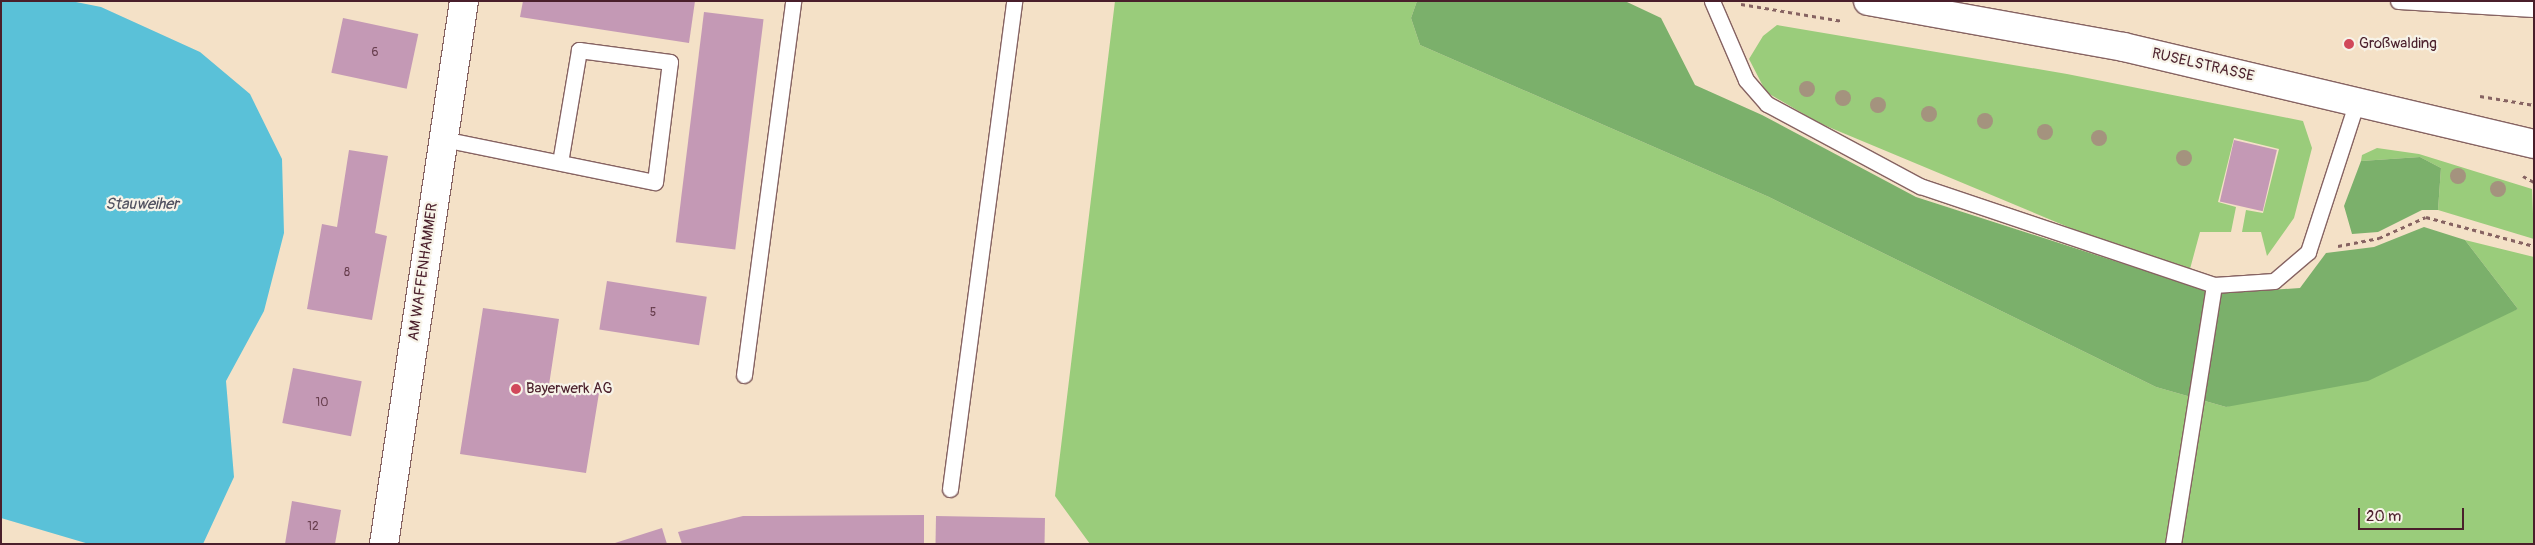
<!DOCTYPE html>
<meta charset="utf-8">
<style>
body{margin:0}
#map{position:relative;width:2535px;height:545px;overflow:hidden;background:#f4e1c7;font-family:Pangolin,sans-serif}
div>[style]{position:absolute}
.green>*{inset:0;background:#9acc7b}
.forest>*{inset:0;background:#7bb06b}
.water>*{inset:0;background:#5ac1d8}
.building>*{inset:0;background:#c499b5;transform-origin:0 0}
.path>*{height:3px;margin-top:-1.5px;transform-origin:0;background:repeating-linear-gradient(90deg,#866362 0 4px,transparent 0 8px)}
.roads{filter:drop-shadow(1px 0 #866362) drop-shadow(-1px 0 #866362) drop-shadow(0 1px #866362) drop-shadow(0 -1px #866362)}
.service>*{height:15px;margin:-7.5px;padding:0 7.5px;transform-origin:7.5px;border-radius:7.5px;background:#fff}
.minor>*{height:28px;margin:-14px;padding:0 14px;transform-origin:14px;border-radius:14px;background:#fff}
.secondary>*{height:28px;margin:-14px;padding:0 14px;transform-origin:14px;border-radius:14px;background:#fff}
.trees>*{width:16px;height:16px;margin:-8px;border-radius:50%;background:#a4937e}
.dots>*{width:14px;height:14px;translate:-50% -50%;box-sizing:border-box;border:2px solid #f7f3e8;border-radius:50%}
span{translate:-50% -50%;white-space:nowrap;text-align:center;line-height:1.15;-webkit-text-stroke:4.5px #f7f3e8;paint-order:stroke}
.number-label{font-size:12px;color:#683e4e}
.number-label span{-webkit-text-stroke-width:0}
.poi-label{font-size:15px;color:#4a1f2b}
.left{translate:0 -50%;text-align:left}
.street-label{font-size:15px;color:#4a1f2b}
.water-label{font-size:16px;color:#4f505f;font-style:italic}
.frame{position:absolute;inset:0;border:2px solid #4a1f2b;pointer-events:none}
.scale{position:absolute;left:2358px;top:508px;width:106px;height:22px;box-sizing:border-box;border:2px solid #4a1f2b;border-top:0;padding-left:6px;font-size:15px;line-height:18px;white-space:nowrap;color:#4a1f2b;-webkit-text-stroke:4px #f7f3e8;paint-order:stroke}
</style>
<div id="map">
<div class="green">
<i style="clip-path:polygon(1115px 1px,1417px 1px,1411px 18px,1420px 45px,1769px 197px,2156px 387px,2226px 407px,2518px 309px,2465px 240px,2534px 257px,2534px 544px,1090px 544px,1055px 496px)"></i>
<i style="clip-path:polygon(1777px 25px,2067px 74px,2303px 121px,2312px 148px,2294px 218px,2267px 256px,2261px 232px,2242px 232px,2246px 210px,2263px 213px,2279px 149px,2234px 138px,2218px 202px,2236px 207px,2231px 232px,2200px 232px,2190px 269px,2099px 240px,1819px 123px,1766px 92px,1749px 59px,1763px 36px)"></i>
<i style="clip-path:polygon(2377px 148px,2419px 154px,2532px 189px,2534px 239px,2438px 210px,2441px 168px,2420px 157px,2361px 161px,2362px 155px)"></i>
</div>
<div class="forest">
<i style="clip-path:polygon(1417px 1px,1627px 2px,1661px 18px,1695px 85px,1762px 115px,1916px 197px,2177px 281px,2224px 293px,2300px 288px,2326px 253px,2374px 247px,2424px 227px,2465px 240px,2518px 309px,2368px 381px,2226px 407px,2156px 387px,1769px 197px,1420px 45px,1411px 18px)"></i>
<i style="clip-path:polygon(2420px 157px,2441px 168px,2438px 210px,2422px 210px,2378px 232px,2352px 234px,2344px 206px,2361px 161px)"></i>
</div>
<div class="water">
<i style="clip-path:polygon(1px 1px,71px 1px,101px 7px,200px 52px,250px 94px,282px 159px,284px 233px,264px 311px,226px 381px,234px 477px,203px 544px,89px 544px,1px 518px)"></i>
</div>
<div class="building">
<i style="clip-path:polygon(523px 1px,695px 1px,689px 43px,520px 17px)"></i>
<i style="left:704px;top:12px;width:60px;height:232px;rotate:7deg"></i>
<i style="left:343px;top:18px;width:77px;height:56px;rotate:12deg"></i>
<i style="left:2234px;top:140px;width:44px;height:63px;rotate:13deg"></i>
<i style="clip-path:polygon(349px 150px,388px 156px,375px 233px,387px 236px,372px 320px,307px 309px,322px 224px,337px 227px)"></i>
<i style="left:607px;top:281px;width:101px;height:49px;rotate:9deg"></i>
<i style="clip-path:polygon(483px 308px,559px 319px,549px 385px,599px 393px,586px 473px,460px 454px)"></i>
<i style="left:293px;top:368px;width:70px;height:56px;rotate:11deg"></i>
<i style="clip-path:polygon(292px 501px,341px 510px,335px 544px,285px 544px)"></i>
<i style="clip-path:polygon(924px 515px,924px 544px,682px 544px,678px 532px,743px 516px)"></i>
<i style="left:936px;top:516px;width:109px;height:28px;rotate:1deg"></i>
<i style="clip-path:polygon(662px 528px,667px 544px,615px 544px,615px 543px)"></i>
</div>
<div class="path">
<i style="left:1741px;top:4px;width:103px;rotate:9.5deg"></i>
<i style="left:2480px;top:96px;width:55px;rotate:9.5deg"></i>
<i style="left:2523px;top:176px;width:13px;rotate:29deg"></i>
<i style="left:2338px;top:246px;width:42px;rotate:-11deg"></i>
<i style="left:2379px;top:238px;width:51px;rotate:-24.1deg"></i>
<i style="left:2426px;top:217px;width:112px;rotate:15deg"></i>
</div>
<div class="roads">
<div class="service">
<i style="left:1712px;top:1px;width:86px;rotate:66.7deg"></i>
<i style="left:1746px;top:80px;width:32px;rotate:49deg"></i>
<i style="left:1767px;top:104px;width:174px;rotate:28.2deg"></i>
<i style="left:1920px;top:186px;width:310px;rotate:18.6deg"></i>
<i style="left:2214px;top:285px;width:60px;rotate:-3.8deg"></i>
<i style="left:2274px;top:281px;width:45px;rotate:-40.5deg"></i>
<i style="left:2308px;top:252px;width:159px;rotate:-72deg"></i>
<i style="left:2398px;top:1px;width:136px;rotate:3.4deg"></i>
<i style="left:443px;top:139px;width:216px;rotate:11.5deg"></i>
<i style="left:655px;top:182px;width:121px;rotate:-82.9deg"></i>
<i style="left:670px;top:62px;width:92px;rotate:-172.5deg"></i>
<i style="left:579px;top:50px;width:114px;rotate:99.6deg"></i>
<i style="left:744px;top:375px;width:377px;rotate:-82.5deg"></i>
<i style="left:950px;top:489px;width:492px;rotate:-82.5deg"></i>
<i style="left:2173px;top:544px;width:262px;rotate:-81deg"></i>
</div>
<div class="minor">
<i style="left:384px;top:544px;width:549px;rotate:-81.62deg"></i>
</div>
<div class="secondary">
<i style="left:1868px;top:1px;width:260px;rotate:10.2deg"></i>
<i style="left:2124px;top:47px;width:421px;rotate:13.3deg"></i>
</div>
</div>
<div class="trees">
<i style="left:1807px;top:89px"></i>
<i style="left:1843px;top:98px"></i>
<i style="left:1878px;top:105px"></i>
<i style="left:1929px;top:114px"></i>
<i style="left:1985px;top:121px"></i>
<i style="left:2045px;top:132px"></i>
<i style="left:2099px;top:138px"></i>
<i style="left:2184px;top:158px"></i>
<i style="left:2458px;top:176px"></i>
<i style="left:2498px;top:189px"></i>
</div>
<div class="dots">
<i style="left:2349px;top:44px;background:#d1495b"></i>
<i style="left:516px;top:389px;background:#d1495b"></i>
</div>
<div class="number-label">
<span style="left:375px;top:53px">6</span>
<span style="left:347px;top:273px">8</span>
<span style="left:653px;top:313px">5</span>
<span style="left:322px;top:403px">10</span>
<span style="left:313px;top:527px">12</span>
</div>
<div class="poi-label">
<span class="left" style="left:2359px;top:44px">Großwalding</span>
<span class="left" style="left:526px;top:389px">Bayerwerk AG</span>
</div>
<div class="street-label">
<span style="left:2203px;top:65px;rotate:13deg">RUSELSTRASSE</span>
<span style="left:423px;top:272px;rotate:-82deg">AM WAFFENHAMMER</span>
</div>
<div class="water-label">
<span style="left:142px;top:204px">Stauweiher</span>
</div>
<div class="frame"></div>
<div class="scale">20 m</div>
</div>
